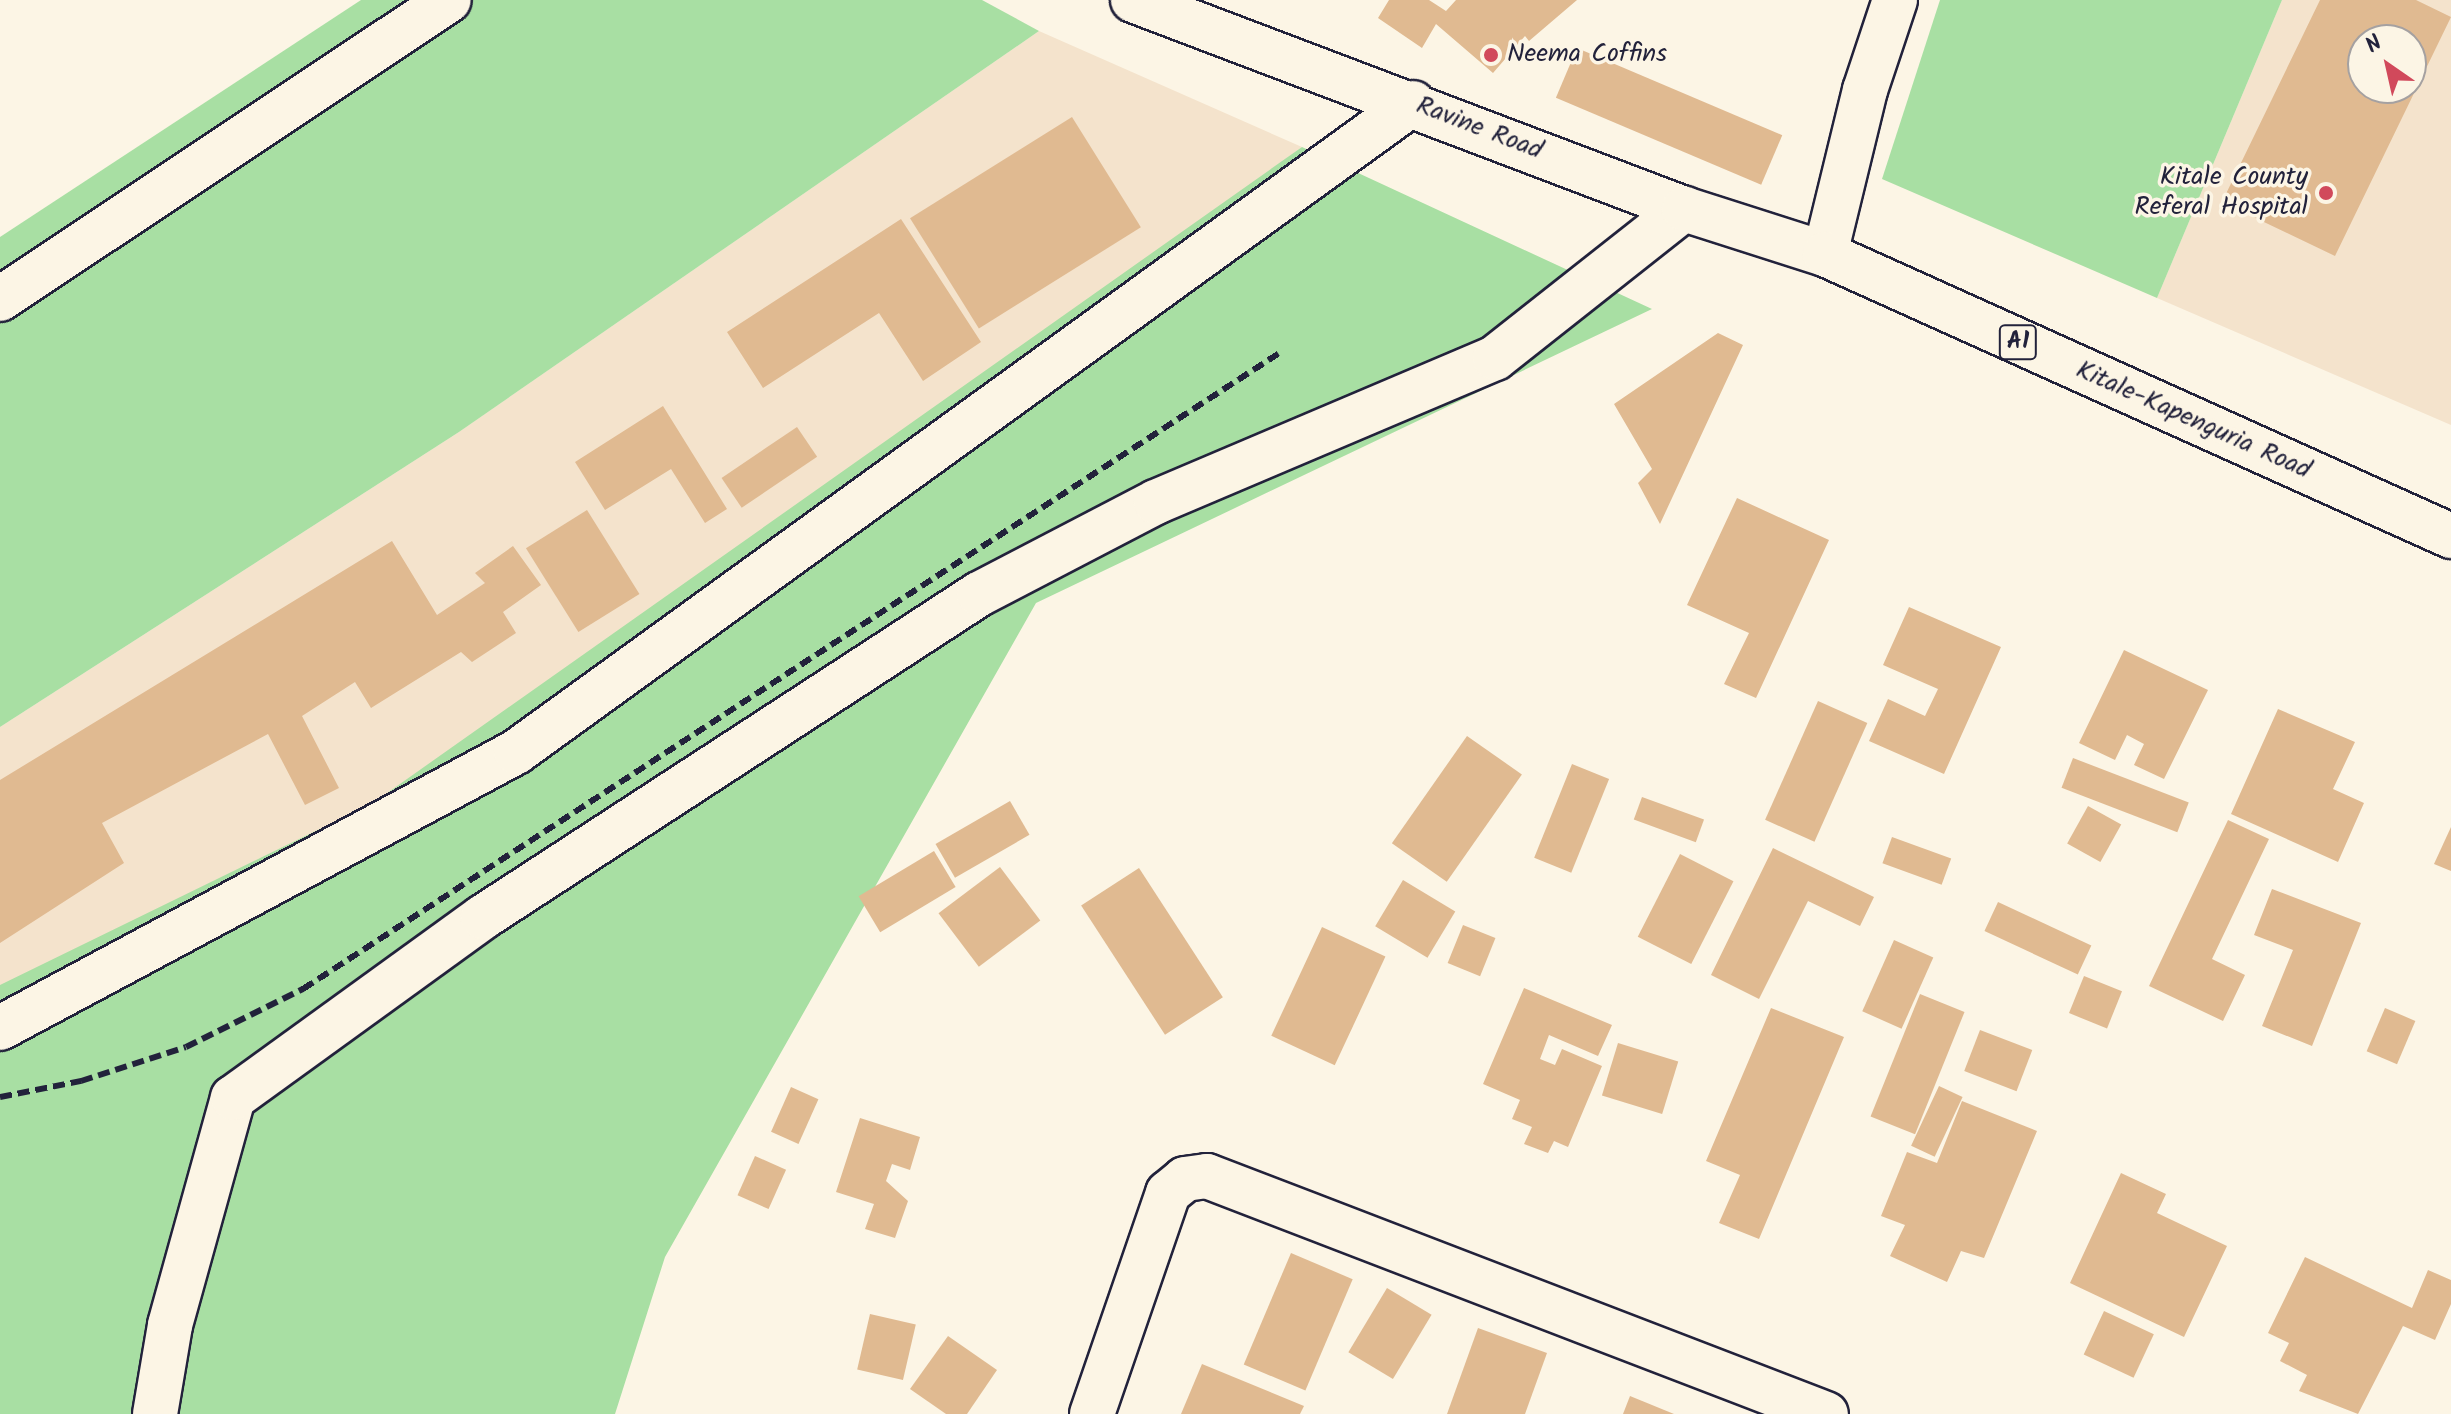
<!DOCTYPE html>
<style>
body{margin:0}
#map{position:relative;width:2451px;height:1414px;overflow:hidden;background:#fcf5e5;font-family:Kalam,sans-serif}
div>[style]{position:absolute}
.built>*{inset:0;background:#f4e3cc}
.green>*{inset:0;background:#a8dfa3}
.building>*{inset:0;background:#e0ba91;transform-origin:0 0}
.roads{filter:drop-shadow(2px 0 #22223b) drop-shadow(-2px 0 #22223b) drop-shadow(0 2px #22223b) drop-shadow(0 -2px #22223b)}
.street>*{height:44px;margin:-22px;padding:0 22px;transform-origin:22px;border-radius:22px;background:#fcf5e5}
.secondary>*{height:44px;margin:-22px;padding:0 22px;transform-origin:22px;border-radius:22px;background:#fcf5e5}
.highway>*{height:44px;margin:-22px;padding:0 22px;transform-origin:22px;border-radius:22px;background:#fcf5e5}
.rail>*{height:6px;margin-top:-3px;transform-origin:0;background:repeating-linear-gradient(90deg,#22223b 0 12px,transparent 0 18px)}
.dots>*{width:22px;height:22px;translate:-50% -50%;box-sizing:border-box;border:4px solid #fcf5e5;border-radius:50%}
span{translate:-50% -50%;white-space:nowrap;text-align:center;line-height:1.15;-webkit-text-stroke:7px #fcf5e5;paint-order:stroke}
.shield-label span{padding:2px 6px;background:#fcf5e5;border:2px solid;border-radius:6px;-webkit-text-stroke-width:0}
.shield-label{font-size:24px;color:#22223b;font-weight:700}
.poi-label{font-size:26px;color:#22223b}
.left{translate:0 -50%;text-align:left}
.right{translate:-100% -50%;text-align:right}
.street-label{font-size:26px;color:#22223b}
.north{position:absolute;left:2347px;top:24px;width:80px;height:80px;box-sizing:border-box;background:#fcf5e5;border:2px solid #a5a1a1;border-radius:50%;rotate:326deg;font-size:22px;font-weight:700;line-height:32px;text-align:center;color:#22223b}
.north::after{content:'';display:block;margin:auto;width:28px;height:36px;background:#d1495b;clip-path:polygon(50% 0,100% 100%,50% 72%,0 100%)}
</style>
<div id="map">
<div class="built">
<i style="clip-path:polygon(evenodd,2282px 0,2451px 0,2451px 425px,2157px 298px,2282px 0,2363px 40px,2411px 40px,2411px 88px,2363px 88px,2363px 40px)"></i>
<i style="clip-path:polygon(1039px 31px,1302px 147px,697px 595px,373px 803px,0 996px,0 727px,459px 432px)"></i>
</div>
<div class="green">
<i style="clip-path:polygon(361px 0,982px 0,1039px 31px,459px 432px,0 727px,0 237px)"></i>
<i style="clip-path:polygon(1940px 0,2282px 0,2157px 298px,1882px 179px)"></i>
<i style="clip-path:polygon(1302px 147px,1652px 309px,1036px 603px,665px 1257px,615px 1414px,0 1414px,0 985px,373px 803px)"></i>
</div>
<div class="building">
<i style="clip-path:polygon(1389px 0,1429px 0,1446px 11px,1456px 0,1577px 0,1529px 41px,1525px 36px,1493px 73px,1436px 24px,1422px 48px,1378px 18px)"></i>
<i style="clip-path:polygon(evenodd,2320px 0,2416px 0,2451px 17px,2335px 256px,2222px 202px,2320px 0,2363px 40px,2411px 40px,2411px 88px,2363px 88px,2363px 40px)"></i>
<i style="left:1577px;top:48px;width:223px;height:54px;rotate:23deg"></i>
<i style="left:1072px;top:117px;width:130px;height:191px;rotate:58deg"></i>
<i style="clip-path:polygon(901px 219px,981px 342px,923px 381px,879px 313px,763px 388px,727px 332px)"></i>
<i style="clip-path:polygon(1718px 333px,1743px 345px,1660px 524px,1638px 483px,1652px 469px,1614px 404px)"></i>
<i style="clip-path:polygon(663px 406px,727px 509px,705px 523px,671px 469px,605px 510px,575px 462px)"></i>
<i style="left:797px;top:427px;width:36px;height:91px;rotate:56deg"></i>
<i style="clip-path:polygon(1737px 498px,1829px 540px,1756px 698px,1724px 684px,1749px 633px,1687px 605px)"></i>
<i style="left:587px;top:510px;width:99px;height:72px;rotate:58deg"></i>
<i style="clip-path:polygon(392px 541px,437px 615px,485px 583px,475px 573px,513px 546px,541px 585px,503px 612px,516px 633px,472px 662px,461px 652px,371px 708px,355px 682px,302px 716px,339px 788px,305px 805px,268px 734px,102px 823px,124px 863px,0 943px,0 780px)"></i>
<i style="clip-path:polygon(1909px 607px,2001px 647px,1944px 774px,1869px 741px,1888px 699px,1925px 716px,1938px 689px,1883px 665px)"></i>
<i style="clip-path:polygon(2124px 650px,2208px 690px,2164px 779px,2134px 765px,2144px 744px,2127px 735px,2115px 760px,2079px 743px)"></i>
<i style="left:1818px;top:701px;width:54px;height:130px;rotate:24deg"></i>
<i style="clip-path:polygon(2278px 709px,2355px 742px,2333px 789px,2364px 803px,2338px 862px,2231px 814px)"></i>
<i style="left:1467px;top:736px;width:67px;height:131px;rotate:35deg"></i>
<i style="left:2073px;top:758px;width:124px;height:32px;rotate:21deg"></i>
<i style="left:1572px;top:764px;width:40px;height:101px;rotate:22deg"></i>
<i style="left:1642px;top:797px;width:66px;height:24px;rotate:20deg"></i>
<i style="left:1010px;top:801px;width:39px;height:86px;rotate:60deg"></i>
<i style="left:2088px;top:806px;width:38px;height:43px;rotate:29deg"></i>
<i style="clip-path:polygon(2228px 820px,2269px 839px,2212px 959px,2245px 975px,2223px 1021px,2149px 986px)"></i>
<i style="clip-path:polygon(2451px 827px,2451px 871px,2434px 864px)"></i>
<i style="left:1892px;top:837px;width:63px;height:28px;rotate:20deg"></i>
<i style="clip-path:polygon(1773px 848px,1874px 897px,1860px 926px,1808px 901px,1759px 999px,1711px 975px)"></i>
<i style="left:934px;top:851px;width:42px;height:88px;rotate:59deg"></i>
<i style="left:1680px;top:854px;width:60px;height:93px;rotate:27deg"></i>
<i style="left:1000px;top:867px;width:67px;height:77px;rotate:53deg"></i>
<i style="left:1139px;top:868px;width:154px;height:69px;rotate:57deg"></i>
<i style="left:1403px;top:880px;width:61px;height:54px;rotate:31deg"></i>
<i style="clip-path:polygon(2272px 889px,2361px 923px,2312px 1046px,2262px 1026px,2293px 950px,2254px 935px)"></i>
<i style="left:1998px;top:902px;width:103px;height:32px;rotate:25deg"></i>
<i style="left:1463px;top:925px;width:35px;height:41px;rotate:22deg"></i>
<i style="left:1322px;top:927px;width:70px;height:120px;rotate:25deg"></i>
<i style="left:1894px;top:940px;width:43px;height:78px;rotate:24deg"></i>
<i style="left:2084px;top:976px;width:41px;height:40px;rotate:22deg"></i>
<i style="clip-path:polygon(1524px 988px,1612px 1025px,1598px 1056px,1549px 1035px,1540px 1059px,1555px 1065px,1562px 1049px,1602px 1066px,1568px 1147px,1554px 1141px,1548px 1153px,1524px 1144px,1532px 1127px,1512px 1119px,1520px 1100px,1483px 1084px)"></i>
<i style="left:1920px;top:994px;width:48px;height:132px;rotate:22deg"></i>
<i style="clip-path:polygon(1771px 1008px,1844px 1037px,1759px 1239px,1719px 1223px,1740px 1175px,1706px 1161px)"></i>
<i style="left:2385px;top:1008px;width:33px;height:47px;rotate:23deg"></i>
<i style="left:1980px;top:1030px;width:56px;height:44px;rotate:21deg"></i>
<i style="left:1618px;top:1043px;width:63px;height:55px;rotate:17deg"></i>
<i style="left:1939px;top:1086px;width:26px;height:66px;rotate:25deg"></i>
<i style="left:791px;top:1087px;width:30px;height:49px;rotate:24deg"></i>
<i style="clip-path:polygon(1962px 1101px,2037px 1131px,1984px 1258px,1961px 1251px,1947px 1282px,1890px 1256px,1905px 1225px,1881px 1216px,1907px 1152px,1937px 1163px)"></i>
<i style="clip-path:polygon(860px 1118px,920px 1137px,910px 1170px,892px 1164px,886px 1181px,908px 1201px,895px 1238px,865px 1229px,874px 1204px,836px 1192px)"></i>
<i style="left:755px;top:1156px;width:34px;height:43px;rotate:24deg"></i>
<i style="clip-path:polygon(2121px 1173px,2166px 1194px,2157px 1213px,2227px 1246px,2184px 1337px,2070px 1283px)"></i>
<i style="left:1291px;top:1253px;width:67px;height:121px;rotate:23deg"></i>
<i style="clip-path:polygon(2305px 1257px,2412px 1308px,2428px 1270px,2451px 1280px,2451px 1304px,2435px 1340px,2403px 1326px,2358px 1414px,2299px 1391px,2307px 1375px,2280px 1361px,2289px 1343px,2268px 1333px)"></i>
<i style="left:1387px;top:1288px;width:52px;height:75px;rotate:31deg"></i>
<i style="left:2104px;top:1311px;width:55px;height:48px;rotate:25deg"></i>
<i style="left:870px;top:1314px;width:47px;height:57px;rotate:13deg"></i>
<i style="clip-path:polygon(1478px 1328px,1547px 1353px,1525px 1414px,1447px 1414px)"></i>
<i style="clip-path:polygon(948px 1336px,997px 1370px,967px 1414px,946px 1414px,910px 1389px)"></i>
<i style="clip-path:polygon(1202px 1364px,1304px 1406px,1300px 1414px,1181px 1414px)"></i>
<i style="clip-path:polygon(1630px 1396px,1674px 1414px,1623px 1414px)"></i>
</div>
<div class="roads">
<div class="street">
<i style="left:0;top:299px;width:539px;rotate:-33.66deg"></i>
<i style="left:0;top:1028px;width:585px;rotate:-28.14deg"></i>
<i style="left:516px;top:752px;width:1107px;rotate:-35.89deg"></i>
<i style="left:155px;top:1414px;width:90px;rotate:-80.4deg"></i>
<i style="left:170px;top:1325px;width:236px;rotate:-74.5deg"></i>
<i style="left:233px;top:1098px;width:309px;rotate:-35.9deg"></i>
<i style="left:483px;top:917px;width:592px;rotate:-33.07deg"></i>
<i style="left:979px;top:594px;width:199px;rotate:-27.5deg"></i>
<i style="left:1156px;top:502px;width:368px;rotate:-23deg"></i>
<i style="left:1495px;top:358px;width:241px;rotate:-38.3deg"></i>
<i style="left:1092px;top:1414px;width:234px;rotate:-71deg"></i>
<i style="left:1168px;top:1193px;width:22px;rotate:-39deg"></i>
<i style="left:1185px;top:1179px;width:22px;rotate:-8deg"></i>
<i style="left:1207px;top:1176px;width:663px;rotate:21.03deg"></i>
</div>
<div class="secondary">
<i style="left:1133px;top:0;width:589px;rotate:20.77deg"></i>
<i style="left:1684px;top:209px;width:148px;rotate:17.7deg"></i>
</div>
<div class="highway">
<i style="left:1895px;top:0;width:95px;rotate:108.4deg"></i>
<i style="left:1865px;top:90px;width:169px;rotate:103.7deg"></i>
<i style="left:1825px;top:254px;width:687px;rotate:24.25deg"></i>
</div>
</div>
<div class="rail">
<i style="left:0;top:1097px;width:83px;rotate:-11.2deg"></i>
<i style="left:81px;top:1081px;width:110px;rotate:-17.9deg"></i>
<i style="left:186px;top:1047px;width:131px;rotate:-26.4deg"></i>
<i style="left:303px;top:989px;width:1167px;rotate:-33.08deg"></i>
</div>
<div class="dots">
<i style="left:1491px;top:55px;background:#d1495b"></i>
<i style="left:2326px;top:193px;background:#d1495b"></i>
</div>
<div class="shield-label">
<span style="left:2018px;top:342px">A1</span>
</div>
<div class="poi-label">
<span class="left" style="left:1507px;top:55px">Neema Coffins</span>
<span class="right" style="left:2308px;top:193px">Kitale County<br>Referal Hospital</span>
</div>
<div class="street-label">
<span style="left:1479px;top:129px;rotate:21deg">Ravine Road</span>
<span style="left:2193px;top:421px;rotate:24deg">Kitale-Kapenguria Road</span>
</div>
<div class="north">N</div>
</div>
